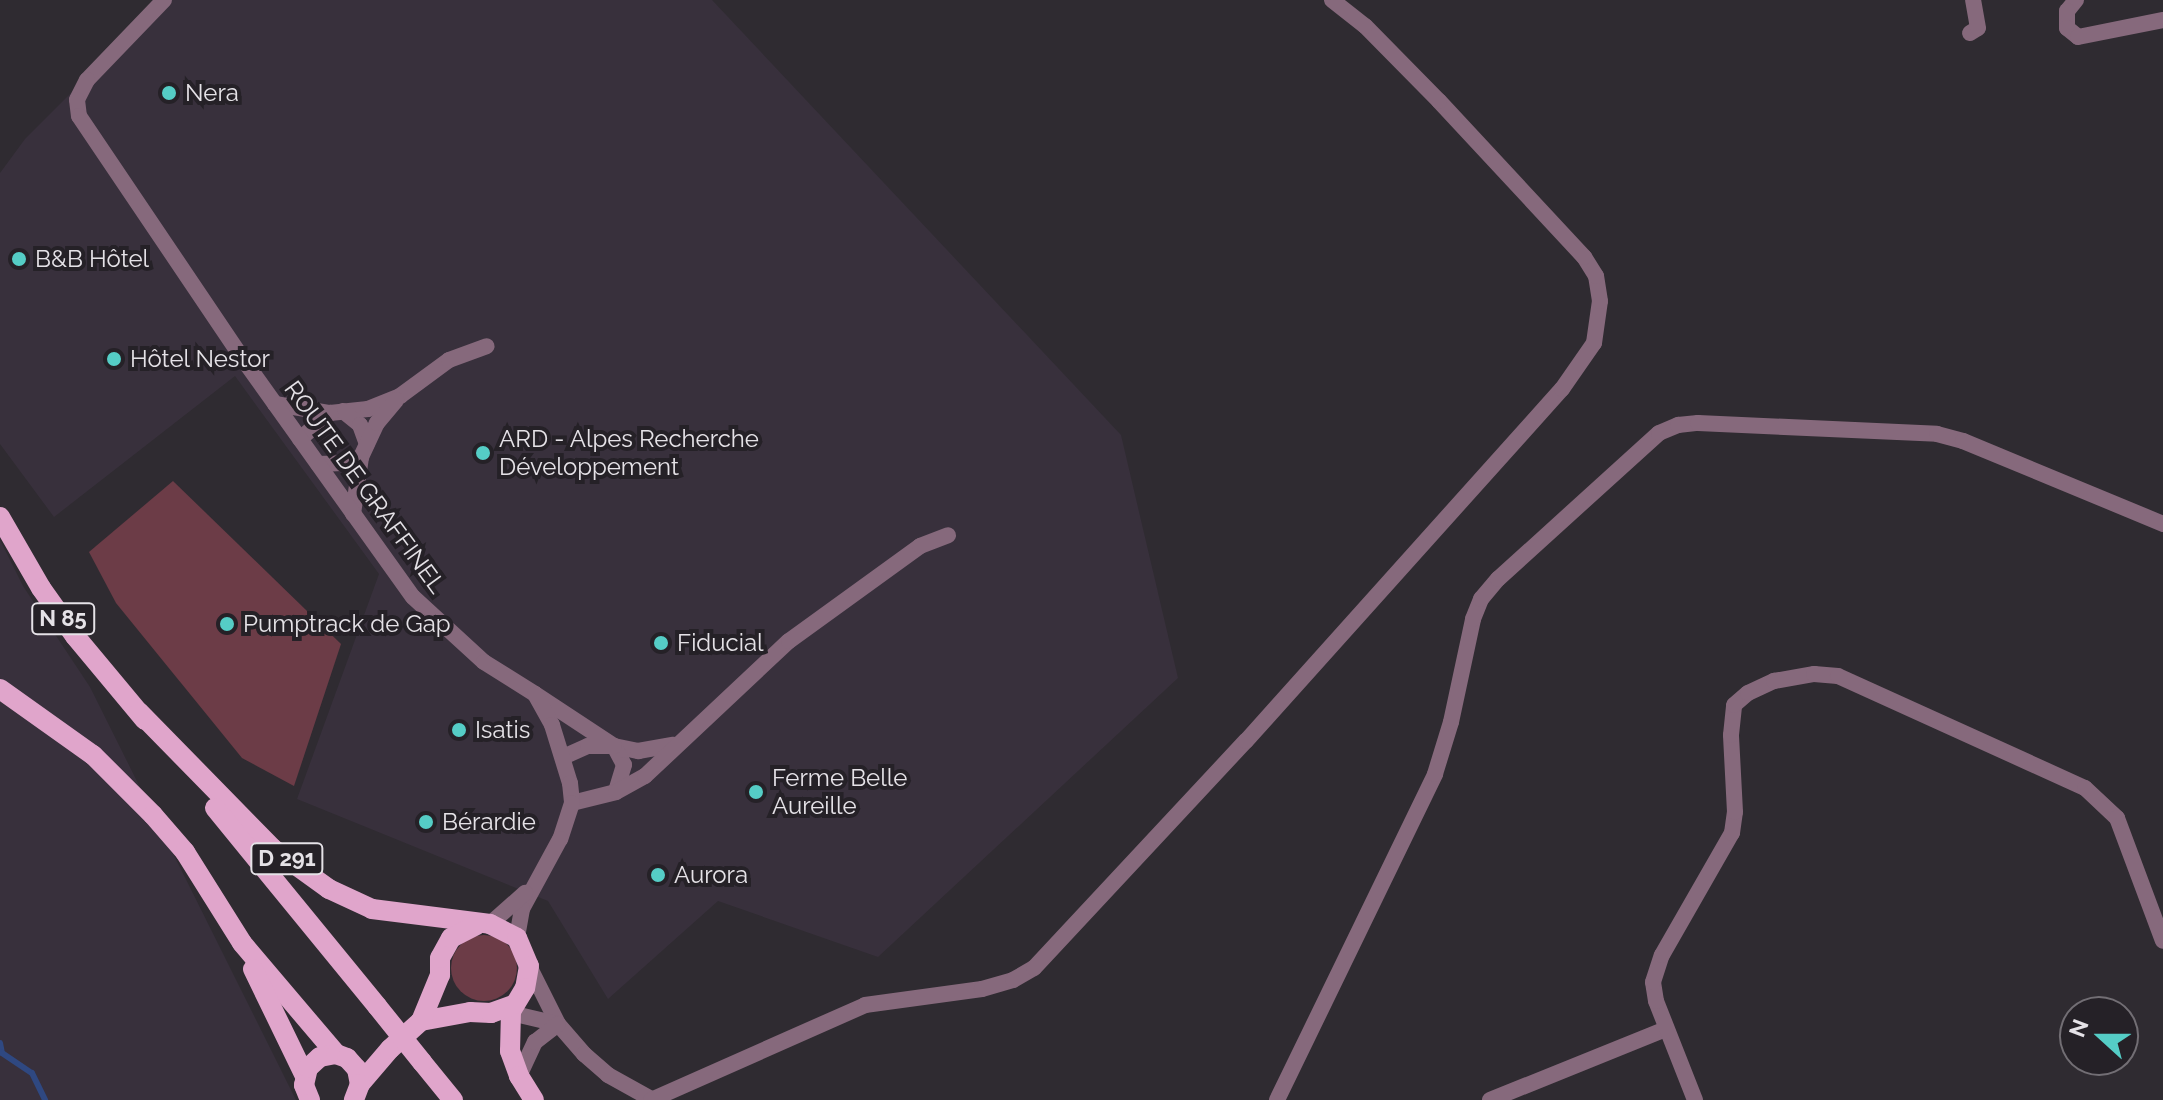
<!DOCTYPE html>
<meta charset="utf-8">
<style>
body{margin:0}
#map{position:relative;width:2163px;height:1100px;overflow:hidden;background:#2f2b31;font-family:Raleway,sans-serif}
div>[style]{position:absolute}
.built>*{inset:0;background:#38303c}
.green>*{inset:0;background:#6c3c47}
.round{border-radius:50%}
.stream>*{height:6px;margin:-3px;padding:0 3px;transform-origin:3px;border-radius:3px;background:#2f4881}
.minor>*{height:16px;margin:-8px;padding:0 8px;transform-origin:8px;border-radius:8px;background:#86697c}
.tertiary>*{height:16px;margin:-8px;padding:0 8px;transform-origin:8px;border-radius:8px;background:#86697c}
.primary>*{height:20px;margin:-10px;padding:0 10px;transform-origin:10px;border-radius:10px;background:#e0a5cb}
.primary-bridge>*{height:20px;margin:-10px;padding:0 10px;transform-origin:10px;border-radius:10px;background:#e0a5cb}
.dots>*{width:22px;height:22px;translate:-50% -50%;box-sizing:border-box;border:4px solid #252127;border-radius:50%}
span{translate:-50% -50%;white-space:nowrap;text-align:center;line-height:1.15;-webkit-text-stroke:8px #252127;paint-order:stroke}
.shield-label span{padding:2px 6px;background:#252127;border:2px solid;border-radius:6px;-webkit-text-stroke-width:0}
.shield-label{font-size:22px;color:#e5e2e7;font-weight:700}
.poi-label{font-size:24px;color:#e5e2e7}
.left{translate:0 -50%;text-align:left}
.street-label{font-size:24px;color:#e5e2e7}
.north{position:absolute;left:2059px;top:996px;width:80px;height:80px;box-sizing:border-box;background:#252127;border:2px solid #726e74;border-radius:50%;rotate:291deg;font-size:22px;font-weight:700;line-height:32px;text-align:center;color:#e5e2e7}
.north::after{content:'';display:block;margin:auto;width:28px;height:36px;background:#55cdc6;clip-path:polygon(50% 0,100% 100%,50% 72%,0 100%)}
</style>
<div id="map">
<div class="built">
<i style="clip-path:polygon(164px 0,712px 0,1121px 435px,1178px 678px,878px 957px,718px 901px,608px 999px,548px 901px,297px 799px,379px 574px,235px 376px,54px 517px,0 444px,0 173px,25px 139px)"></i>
<i style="clip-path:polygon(0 540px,23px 586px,90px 687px,296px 1100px,0 1100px)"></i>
</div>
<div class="green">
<i style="clip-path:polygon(173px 481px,341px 644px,294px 786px,242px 758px,116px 603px,89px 552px)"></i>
<i class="round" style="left:451px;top:935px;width:66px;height:66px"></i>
</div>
<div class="stream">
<i style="left:0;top:1043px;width:10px;rotate:79deg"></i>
<i style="left:2px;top:1053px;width:36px;rotate:34deg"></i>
<i style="left:32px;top:1073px;width:30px;rotate:64deg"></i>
</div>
<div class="minor">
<i style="left:2076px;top:0;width:14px;rotate:129deg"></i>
<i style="left:2067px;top:11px;width:17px;rotate:90deg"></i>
<i style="left:2067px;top:28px;width:14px;rotate:39deg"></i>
<i style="left:2078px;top:37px;width:87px;rotate:-11.3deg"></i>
<i style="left:1970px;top:33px;width:9px;rotate:-32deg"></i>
<i style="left:1978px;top:28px;width:28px;rotate:-100deg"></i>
<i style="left:275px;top:404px;width:56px;rotate:9.3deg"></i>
<i style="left:330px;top:413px;width:38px;rotate:-6deg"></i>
<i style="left:368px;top:409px;width:35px;rotate:-22deg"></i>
<i style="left:400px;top:396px;width:61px;rotate:-36.3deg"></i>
<i style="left:449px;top:360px;width:40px;rotate:-20.2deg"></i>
<i style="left:343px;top:411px;width:22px;rotate:39deg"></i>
<i style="left:360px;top:425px;width:20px;rotate:70deg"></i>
<i style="left:300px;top:439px;width:40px;rotate:-41deg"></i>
<i style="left:318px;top:464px;width:25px;rotate:-2deg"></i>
<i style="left:343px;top:463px;width:19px;rotate:-18deg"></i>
<i style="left:353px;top:514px;width:58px;rotate:-82deg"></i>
<i style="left:361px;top:457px;width:38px;rotate:-65deg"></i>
<i style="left:377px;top:423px;width:30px;rotate:-50deg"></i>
<i style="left:535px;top:694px;width:95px;rotate:33.4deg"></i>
<i style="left:614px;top:746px;width:25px;rotate:12deg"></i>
<i style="left:638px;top:751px;width:36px;rotate:-10deg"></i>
<i style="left:614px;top:746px;width:21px;rotate:62deg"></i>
<i style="left:624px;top:765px;width:28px;rotate:107deg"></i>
<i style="left:563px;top:757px;width:27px;rotate:-24deg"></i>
<i style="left:588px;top:746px;width:26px"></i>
<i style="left:572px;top:803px;width:45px;rotate:-14deg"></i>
<i style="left:616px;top:792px;width:33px;rotate:-29deg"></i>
<i style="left:645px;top:776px;width:197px;rotate:-43.2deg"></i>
<i style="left:789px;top:641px;width:162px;rotate:-35.9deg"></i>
<i style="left:920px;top:546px;width:30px;rotate:-21deg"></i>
<i style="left:529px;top:966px;width:65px;rotate:63.4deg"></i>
<i style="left:558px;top:1024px;width:40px;rotate:49deg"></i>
<i style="left:584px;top:1054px;width:32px;rotate:41deg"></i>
<i style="left:608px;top:1075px;width:51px;rotate:29.1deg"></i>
<i style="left:502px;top:1011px;width:57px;rotate:13.1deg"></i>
<i style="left:519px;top:1076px;width:38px;rotate:-65deg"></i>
<i style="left:535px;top:1042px;width:29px;rotate:-38deg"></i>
<i style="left:651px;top:1100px;width:234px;rotate:-23.9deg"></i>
<i style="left:865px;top:1005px;width:118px;rotate:-7.8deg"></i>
<i style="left:982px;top:989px;width:32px;rotate:-16deg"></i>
<i style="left:1013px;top:980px;width:24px;rotate:-30deg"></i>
<i style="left:1034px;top:968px;width:311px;rotate:-47deg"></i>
<i style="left:1246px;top:741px;width:473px;rotate:-48.1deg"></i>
<i style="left:1562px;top:389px;width:56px;rotate:-55.2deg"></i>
<i style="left:1594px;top:343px;width:42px;rotate:-81.9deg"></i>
<i style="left:1600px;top:301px;width:25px;rotate:-99deg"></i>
<i style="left:1596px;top:276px;width:22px;rotate:-122deg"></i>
<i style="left:1584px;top:257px;width:213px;rotate:-132.9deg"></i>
<i style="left:1439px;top:101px;width:105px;rotate:-134.6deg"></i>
<i style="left:1365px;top:26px;width:42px;rotate:-141.8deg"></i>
<i style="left:1277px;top:1100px;width:362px;rotate:-64.1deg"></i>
<i style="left:1435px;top:774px;width:54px;rotate:-72.9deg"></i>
<i style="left:1451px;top:722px;width:105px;rotate:-77.9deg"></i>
<i style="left:1473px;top:619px;width:22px;rotate:-68deg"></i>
<i style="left:1481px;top:599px;width:26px;rotate:-50deg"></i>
<i style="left:1498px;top:579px;width:217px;rotate:-42.2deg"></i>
<i style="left:1659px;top:433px;width:21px;rotate:-23deg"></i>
<i style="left:1678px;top:425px;width:20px;rotate:-6deg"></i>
<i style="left:1698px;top:423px;width:239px;rotate:2.6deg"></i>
<i style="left:1937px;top:434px;width:27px;rotate:15deg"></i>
<i style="left:1963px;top:441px;width:217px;rotate:22.5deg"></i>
<i style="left:1490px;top:1100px;width:190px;rotate:-22deg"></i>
<i style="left:1695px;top:1100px;width:106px;rotate:-111.5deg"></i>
<i style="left:1656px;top:1001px;width:19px;rotate:-99deg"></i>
<i style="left:1653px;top:982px;width:28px;rotate:-72deg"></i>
<i style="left:1662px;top:955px;width:141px;rotate:-60.2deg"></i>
<i style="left:1732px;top:833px;width:21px;rotate:-82deg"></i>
<i style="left:1735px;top:812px;width:77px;rotate:-93deg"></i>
<i style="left:1731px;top:735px;width:30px;rotate:-84deg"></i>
<i style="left:1734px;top:705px;width:18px;rotate:-41deg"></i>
<i style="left:1748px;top:693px;width:29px;rotate:-25deg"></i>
<i style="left:1774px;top:681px;width:41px;rotate:-9.9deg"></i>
<i style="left:1814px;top:674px;width:24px;rotate:5deg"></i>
<i style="left:1838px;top:676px;width:271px;rotate:24.4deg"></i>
<i style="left:2085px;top:788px;width:44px;rotate:43.2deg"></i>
<i style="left:2117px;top:818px;width:131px;rotate:69.5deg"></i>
</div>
<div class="tertiary">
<i style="left:164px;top:0;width:111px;rotate:133.9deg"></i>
<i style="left:87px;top:80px;width:22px;rotate:117deg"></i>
<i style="left:77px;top:100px;width:16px;rotate:83deg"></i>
<i style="left:79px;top:116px;width:293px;rotate:56deg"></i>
<i style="left:243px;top:359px;width:292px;rotate:54.5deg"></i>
<i style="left:413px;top:597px;width:96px;rotate:42.5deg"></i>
<i style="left:484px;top:662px;width:60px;rotate:32.1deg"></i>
<i style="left:535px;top:694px;width:35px;rotate:61deg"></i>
<i style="left:552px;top:725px;width:61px;rotate:72.8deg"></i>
<i style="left:570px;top:783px;width:20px;rotate:84deg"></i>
<i style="left:572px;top:803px;width:38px;rotate:108deg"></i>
<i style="left:560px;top:839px;width:80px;rotate:118.5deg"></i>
<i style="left:522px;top:909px;width:29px;rotate:100deg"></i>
<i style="left:490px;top:924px;width:47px;rotate:-41.5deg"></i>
</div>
<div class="primary">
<i style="left:0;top:517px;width:82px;rotate:60deg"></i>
<i style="left:41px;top:588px;width:59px;rotate:54.7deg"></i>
<i style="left:75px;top:636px;width:109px;rotate:50.2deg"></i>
<i style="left:0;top:689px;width:114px;rotate:35.4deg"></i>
<i style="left:93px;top:755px;width:85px;rotate:45deg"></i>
<i style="left:153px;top:815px;width:49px;rotate:49.1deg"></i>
<i style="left:185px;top:852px;width:107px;rotate:57.9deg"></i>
<i style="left:242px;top:943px;width:145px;rotate:49.7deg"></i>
<i style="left:139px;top:712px;width:190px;rotate:45.6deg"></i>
<i style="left:272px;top:848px;width:70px;rotate:35.7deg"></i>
<i style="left:329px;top:889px;width:47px;rotate:24.9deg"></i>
<i style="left:372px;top:909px;width:119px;rotate:7.2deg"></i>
<i style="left:490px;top:924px;width:30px;rotate:27deg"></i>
<i style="left:517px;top:938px;width:30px;rotate:67deg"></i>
<i style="left:529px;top:966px;width:22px;rotate:100deg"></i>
<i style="left:525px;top:988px;width:27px;rotate:121deg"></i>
<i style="left:511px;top:1011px;width:40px;rotate:91.4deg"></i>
<i style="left:510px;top:1051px;width:27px;rotate:70deg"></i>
<i style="left:519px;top:1076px;width:28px;rotate:58deg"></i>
<i style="left:215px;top:808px;width:256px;rotate:50.7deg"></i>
<i style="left:253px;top:969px;width:119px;rotate:64.1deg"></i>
<i style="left:421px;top:1021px;width:50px;rotate:-10.4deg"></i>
<i style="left:470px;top:1012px;width:21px;rotate:3deg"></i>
<i style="left:491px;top:1013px;width:23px;rotate:-20deg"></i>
<i style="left:422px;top:1062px;width:49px;rotate:50.8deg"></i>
<i style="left:360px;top:1084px;width:46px;rotate:-49.4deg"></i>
<i style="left:390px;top:1049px;width:42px;rotate:-42.1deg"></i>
<i style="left:421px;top:1021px;width:50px;rotate:-67.6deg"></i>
<i style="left:440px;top:975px;width:17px;rotate:-90deg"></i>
<i style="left:440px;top:958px;width:23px;rotate:-61deg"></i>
<i style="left:451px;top:938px;width:29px;rotate:-27deg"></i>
<i style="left:310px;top:1100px;width:16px;rotate:-112deg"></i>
<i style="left:304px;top:1085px;width:17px;rotate:-77deg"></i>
<i style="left:308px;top:1068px;width:16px;rotate:-43deg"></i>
<i style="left:320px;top:1057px;width:16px;rotate:-11deg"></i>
<i style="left:336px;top:1054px;width:12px;rotate:20deg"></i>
<i style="left:347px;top:1058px;width:15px;rotate:48deg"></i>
<i style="left:357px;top:1069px;width:15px;rotate:79deg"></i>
<i style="left:360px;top:1084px;width:17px;rotate:111deg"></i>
</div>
<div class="primary-bridge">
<i style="left:377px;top:1006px;width:72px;rotate:51.2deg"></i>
</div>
<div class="dots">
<i style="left:169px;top:93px;background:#55cdc6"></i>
<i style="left:19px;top:259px;background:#55cdc6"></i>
<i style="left:114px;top:359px;background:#55cdc6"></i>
<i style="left:483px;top:453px;background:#55cdc6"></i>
<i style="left:227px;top:624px;background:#55cdc6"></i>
<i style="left:661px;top:643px;background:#55cdc6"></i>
<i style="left:459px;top:730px;background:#55cdc6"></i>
<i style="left:756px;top:792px;background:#55cdc6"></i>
<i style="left:426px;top:822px;background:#55cdc6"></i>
<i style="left:658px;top:875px;background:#55cdc6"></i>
</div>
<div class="shield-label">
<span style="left:63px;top:619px">N 85</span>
<span style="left:287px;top:859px">D 291</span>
</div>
<div class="poi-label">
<span class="left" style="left:185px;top:93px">Nera</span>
<span class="left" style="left:35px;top:259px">B&amp;B Hôtel</span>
<span class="left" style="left:130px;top:359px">Hôtel Nestor</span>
<span class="left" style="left:499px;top:453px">ARD - Alpes Recherche<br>Développement</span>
<span class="left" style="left:243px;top:624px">Pumptrack de Gap</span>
<span class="left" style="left:677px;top:643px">Fiducial</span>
<span class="left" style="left:475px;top:730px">Isatis</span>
<span class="left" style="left:772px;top:792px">Ferme Belle<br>Aureille</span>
<span class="left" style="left:442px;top:822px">Bérardie</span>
<span class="left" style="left:674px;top:875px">Aurora</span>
</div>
<div class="street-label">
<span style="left:365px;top:487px;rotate:54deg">ROUTE DE GRAFFINEL</span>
</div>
<div class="north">N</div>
</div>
